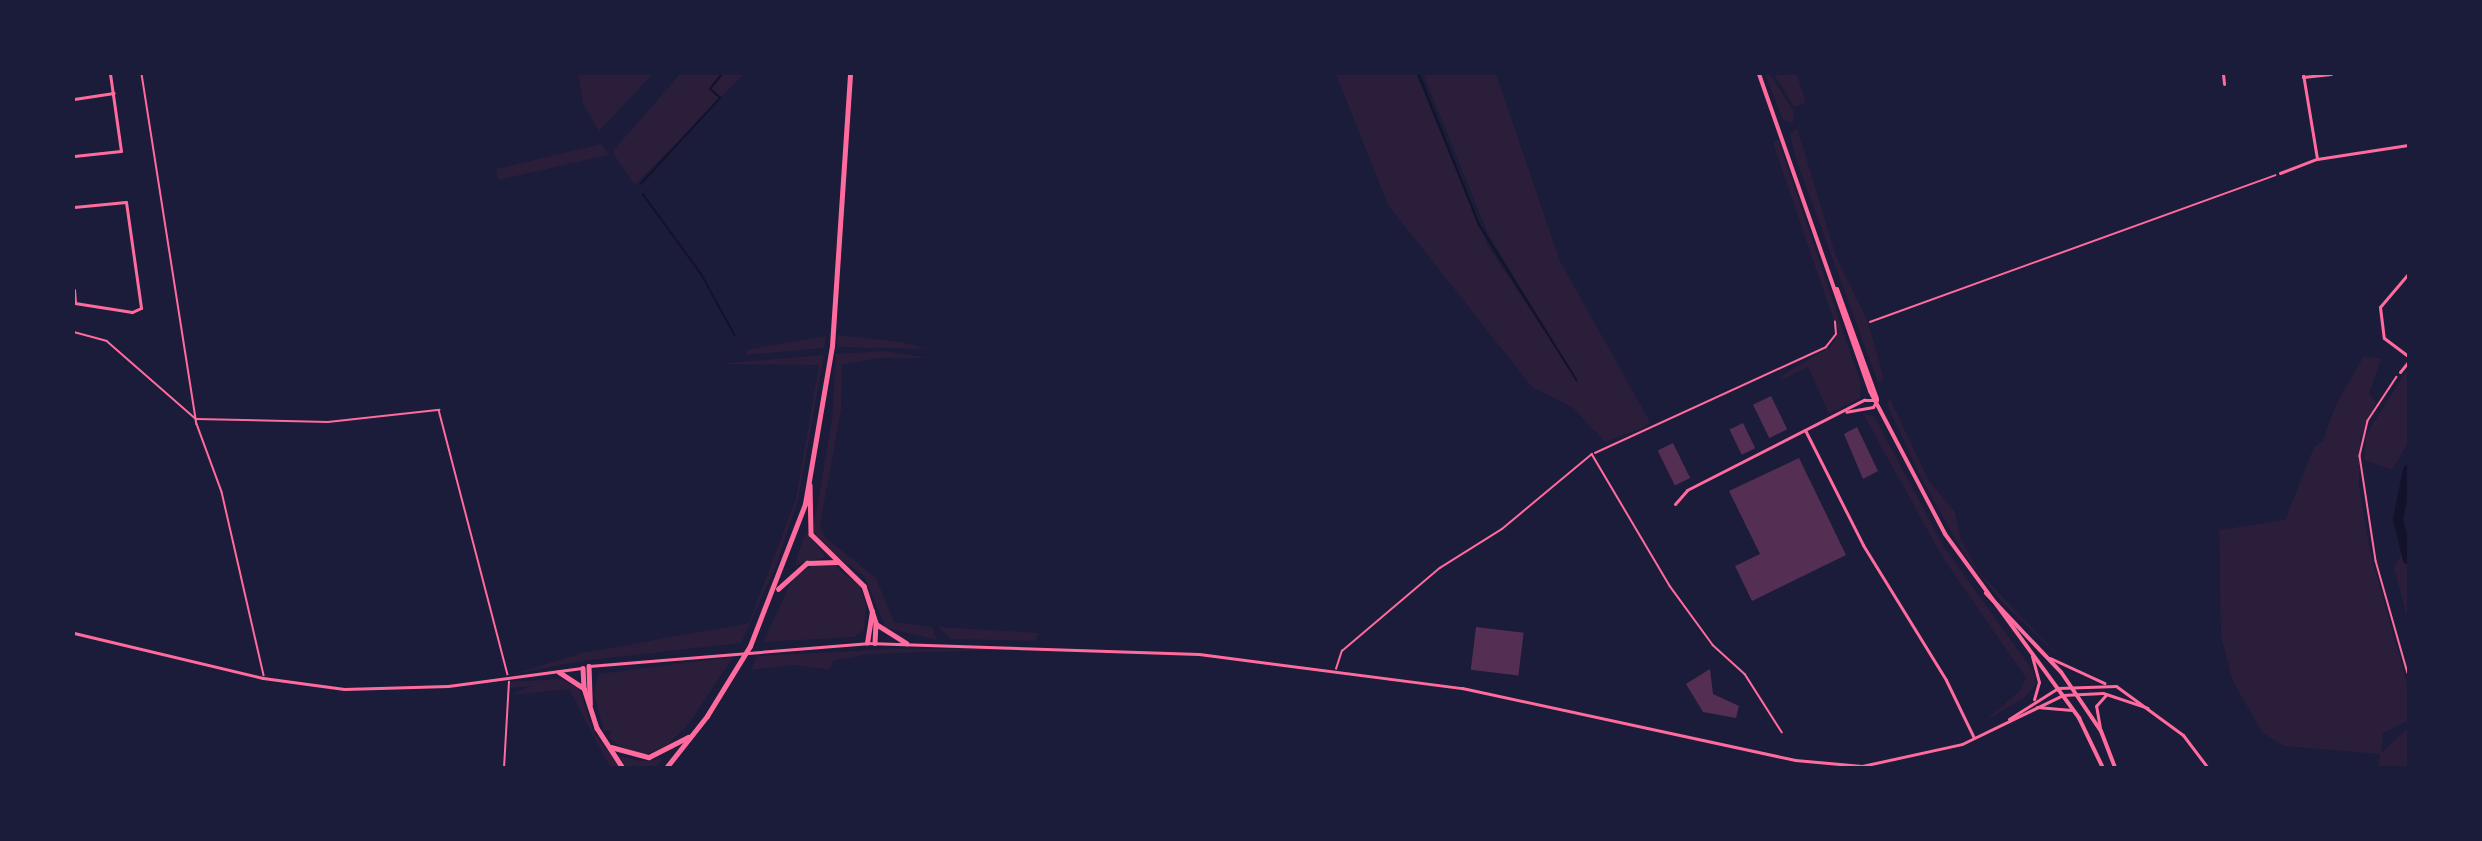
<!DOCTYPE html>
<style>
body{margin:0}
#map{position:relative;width:2482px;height:841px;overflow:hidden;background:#1b1b3a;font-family:Jost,sans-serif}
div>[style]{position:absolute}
.green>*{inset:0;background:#2a1e3b}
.stream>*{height:1.5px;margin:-0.75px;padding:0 0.75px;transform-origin:0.75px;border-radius:0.75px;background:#12122b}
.river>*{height:10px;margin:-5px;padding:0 5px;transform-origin:5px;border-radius:5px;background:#12122b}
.building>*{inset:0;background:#542f53;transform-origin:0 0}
.path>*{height:1.5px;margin:-0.75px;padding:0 0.75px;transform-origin:0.75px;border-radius:0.75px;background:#ff6b9d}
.service>*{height:1.5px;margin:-0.75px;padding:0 0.75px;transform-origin:0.75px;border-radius:0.75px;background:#ff6b9d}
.minor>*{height:3px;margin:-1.5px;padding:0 1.5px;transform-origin:1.5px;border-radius:1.5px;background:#ff6b9d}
.tertiary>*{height:3px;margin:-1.5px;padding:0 1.5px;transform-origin:1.5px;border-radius:1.5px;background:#ff6b9d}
.secondary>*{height:4px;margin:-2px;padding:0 2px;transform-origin:2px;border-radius:2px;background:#ff6b9d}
.trunk>*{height:4.5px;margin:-2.25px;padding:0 2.25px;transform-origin:2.25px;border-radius:2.25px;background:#ff6b9d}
span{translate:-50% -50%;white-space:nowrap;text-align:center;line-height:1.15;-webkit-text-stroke:4.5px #1b1b3a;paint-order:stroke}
.frame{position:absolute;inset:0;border:75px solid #1b1b3a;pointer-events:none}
</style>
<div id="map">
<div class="green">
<i style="clip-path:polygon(578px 74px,653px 74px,599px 131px,583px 104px)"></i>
<i style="clip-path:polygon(680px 74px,744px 74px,635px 185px,612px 152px)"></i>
<i style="clip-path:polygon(1336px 74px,1416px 74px,1488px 246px,1578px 382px,1488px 234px,1423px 74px,1496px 74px,1560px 261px,1650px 422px,1645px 427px,1605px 442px,1572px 407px,1532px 387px,1388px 205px)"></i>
<i style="clip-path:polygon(1765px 74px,1770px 74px,1794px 112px,1793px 123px,1783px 120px)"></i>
<i style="clip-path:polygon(1774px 74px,1797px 74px,1806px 103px,1794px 107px)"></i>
<i style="clip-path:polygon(1797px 128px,1836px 256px,1868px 322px,1884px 380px,1878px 382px,1796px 159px,1790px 134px)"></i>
<i style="clip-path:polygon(1778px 139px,1861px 384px,1860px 398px,1829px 414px,1808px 367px,1781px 380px,1781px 376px,1831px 346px,1838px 333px,1773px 143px)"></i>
<i style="clip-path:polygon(601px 144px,609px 155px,498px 180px,496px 169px)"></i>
<i style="clip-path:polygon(838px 335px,902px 342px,927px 349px,837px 347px)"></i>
<i style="clip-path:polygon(826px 336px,824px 348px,745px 355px,747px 350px)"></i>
<i style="clip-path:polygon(884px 351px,928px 358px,877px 358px,842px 365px,841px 410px,820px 526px,826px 538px,876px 578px,894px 622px,932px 627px,937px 640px,886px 628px,864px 576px,827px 549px,813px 531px,832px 420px,836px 354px)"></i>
<i style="clip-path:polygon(824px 355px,798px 500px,776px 566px,741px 643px,581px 661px,510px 675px,582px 653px,749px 623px,796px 499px,819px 365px,716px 364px)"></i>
<i style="clip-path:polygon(2364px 356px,2381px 359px,2369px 394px,2376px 402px,2360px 439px,2359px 486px,2370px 552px,2408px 687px,2408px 721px,2383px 733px,2381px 753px,2408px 728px,2408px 767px,2378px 767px,2380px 754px,2284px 746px,2263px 733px,2233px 682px,2221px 637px,2219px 530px,2285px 520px,2314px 447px,2323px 441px,2336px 404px)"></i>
<i style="clip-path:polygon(2408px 368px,2408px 443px,2392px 470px,2364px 460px,2366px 435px)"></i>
<i style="clip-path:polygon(1890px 399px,1929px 481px,1955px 512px,1961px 540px,1978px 571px,2067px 665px,2000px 600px,1964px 554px,1922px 480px,1887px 405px)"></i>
<i style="clip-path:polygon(1863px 414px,1874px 416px,1944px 547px,2033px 671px,2036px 684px,2023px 699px,1984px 721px,2019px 692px,2026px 678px,1943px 558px)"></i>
<i style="clip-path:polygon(806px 531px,826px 557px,796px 565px,795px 564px)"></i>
<i style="clip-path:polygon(2408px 543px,2408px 621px,2394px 568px)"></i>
<i style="clip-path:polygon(813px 565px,834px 565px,860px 586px,866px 606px,864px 630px,854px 637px,763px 642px,793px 578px)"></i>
<i style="clip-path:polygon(938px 627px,1009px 631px,1038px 633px,1035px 641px,950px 639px)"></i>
<i style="clip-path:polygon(892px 649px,1027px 649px,869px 654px,833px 661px,830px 670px,794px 665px,751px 670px,757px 656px)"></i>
<i style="clip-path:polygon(733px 657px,687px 726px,664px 748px,645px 754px,624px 748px,609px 738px,611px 730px,604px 731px,594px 694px,598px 674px)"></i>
<i style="clip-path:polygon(561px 679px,579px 688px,594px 733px,620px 767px,610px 767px,569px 689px,511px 695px,531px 686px,511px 688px,510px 682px)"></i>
<i style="clip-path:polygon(619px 756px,640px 761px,663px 759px,655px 767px,626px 767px)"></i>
</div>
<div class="stream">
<i style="left:1419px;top:74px;width:162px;rotate:68.2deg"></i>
<i style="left:1479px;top:224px;width:184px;rotate:57.9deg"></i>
<i style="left:641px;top:184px;width:117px;rotate:-47.4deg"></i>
<i style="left:720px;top:98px;width:13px;rotate:-138deg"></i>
<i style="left:710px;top:89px;width:19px;rotate:-51deg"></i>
<i style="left:643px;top:194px;width:100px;rotate:53.9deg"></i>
<i style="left:702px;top:275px;width:68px;rotate:61.2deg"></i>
</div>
<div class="river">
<i style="left:2408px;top:470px;width:50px;rotate:101.5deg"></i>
<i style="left:2398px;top:519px;width:42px;rotate:76.3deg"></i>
</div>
<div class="building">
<i style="left:1771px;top:396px;width:37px;height:20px;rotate:64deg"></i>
<i style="left:1743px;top:423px;width:28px;height:15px;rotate:64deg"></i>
<i style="clip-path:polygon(1857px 427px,1878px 471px,1863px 479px,1844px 434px)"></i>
<i style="left:1673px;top:443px;width:39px;height:17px;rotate:64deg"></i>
<i style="clip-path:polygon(1799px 458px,1846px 555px,1752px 601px,1735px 566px,1760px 554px,1729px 491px)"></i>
<i style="left:1476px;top:627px;width:48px;height:43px;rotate:7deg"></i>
<i style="clip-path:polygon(1710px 669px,1713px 694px,1739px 706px,1736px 718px,1703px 712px,1686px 684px)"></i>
</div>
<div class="path">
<i style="left:142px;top:74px;width:354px;rotate:81.1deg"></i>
<i style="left:197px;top:424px;width:72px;rotate:69.8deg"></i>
<i style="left:222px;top:492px;width:188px;rotate:77.1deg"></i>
<i style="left:1870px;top:322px;width:431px;rotate:-19.9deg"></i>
<i style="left:74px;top:332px;width:34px;rotate:15deg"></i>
<i style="left:107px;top:341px;width:118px;rotate:41.2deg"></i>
<i style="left:196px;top:419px;width:132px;rotate:1.3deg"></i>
<i style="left:328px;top:422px;width:112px;rotate:-6.2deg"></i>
<i style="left:439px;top:410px;width:273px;rotate:75.4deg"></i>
<i style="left:2397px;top:377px;width:53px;rotate:123.4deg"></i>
<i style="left:2368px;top:421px;width:36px;rotate:103deg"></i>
<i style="left:2360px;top:456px;width:106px;rotate:81.3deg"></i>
<i style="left:2376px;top:561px;width:116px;rotate:74.1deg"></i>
<i style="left:1595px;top:453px;width:254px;rotate:-24.6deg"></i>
<i style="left:1826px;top:347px;width:16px;rotate:-52deg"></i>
<i style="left:1836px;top:334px;width:12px;rotate:-95deg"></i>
<i style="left:504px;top:768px;width:86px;rotate:-86.7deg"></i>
</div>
<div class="service">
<i style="left:1336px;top:669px;width:19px;rotate:-72deg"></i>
<i style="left:1342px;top:651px;width:128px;rotate:-40.3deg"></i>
<i style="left:1440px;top:568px;width:73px;rotate:-32.2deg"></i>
<i style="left:1502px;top:529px;width:117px;rotate:-39.8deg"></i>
<i style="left:1592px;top:454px;width:153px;rotate:59.4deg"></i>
<i style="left:1670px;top:586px;width:73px;rotate:53.9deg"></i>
<i style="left:1713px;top:645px;width:43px;rotate:42.2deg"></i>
<i style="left:1745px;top:674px;width:69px;rotate:57.5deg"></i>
</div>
<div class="minor">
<i style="left:2223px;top:74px;width:10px;rotate:84deg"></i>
<i style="left:2303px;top:74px;width:86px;rotate:80.6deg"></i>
<i style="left:2303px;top:77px;width:28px;rotate:-6deg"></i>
<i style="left:74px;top:99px;width:40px;rotate:-8.5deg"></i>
<i style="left:74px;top:156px;width:47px;rotate:-6.1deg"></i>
<i style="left:121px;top:151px;width:78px;rotate:-98.1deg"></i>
<i style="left:2280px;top:173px;width:40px;rotate:-21deg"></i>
<i style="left:2317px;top:159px;width:92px;rotate:-8.7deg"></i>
<i style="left:74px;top:207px;width:52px;rotate:-5.5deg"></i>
<i style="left:126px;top:202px;width:107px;rotate:81.9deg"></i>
<i style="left:141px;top:308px;width:10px;rotate:156deg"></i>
<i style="left:132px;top:312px;width:58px;rotate:-171deg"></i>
<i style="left:75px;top:303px;width:13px;rotate:-94deg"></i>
<i style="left:2408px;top:274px;width:43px;rotate:130.3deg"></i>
<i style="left:2380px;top:307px;width:31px;rotate:83deg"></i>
<i style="left:2384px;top:338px;width:30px;rotate:37deg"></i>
<i style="left:2400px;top:372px;width:13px;rotate:-51deg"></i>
<i style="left:1805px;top:430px;width:129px;rotate:63.2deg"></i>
<i style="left:1863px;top:545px;width:158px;rotate:58.4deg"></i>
<i style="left:1946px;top:680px;width:64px;rotate:64.2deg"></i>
<i style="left:1675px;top:504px;width:18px;rotate:-49deg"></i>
<i style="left:1687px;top:490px;width:199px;rotate:-27deg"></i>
<i style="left:1864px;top:400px;width:13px"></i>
<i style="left:1877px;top:400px;width:8px;rotate:120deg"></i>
<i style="left:1873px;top:407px;width:27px;rotate:170deg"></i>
</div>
<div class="tertiary">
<i style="left:74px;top:633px;width:194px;rotate:13.4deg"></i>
<i style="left:263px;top:678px;width:82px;rotate:7.7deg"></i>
<i style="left:344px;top:689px;width:104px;rotate:-1.7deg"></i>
<i style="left:448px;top:686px;width:135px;rotate:-7.7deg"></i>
<i style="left:2032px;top:656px;width:27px;rotate:75deg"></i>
<i style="left:2039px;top:682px;width:18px;rotate:106deg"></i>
<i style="left:2050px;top:658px;width:60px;rotate:24.8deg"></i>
<i style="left:589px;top:666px;width:279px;rotate:-4.7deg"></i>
<i style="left:867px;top:643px;width:332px;rotate:1.9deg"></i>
<i style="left:1199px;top:654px;width:265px;rotate:7.4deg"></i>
<i style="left:1462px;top:688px;width:341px;rotate:12.2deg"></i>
<i style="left:1795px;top:760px;width:67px;rotate:5.1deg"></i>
<i style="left:1862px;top:766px;width:102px;rotate:-12.4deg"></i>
<i style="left:1962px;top:744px;width:112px;rotate:-25.9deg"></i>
<i style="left:2063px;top:695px;width:40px;rotate:-2.9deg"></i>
<i style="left:2103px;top:693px;width:47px;rotate:18.4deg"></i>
<i style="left:2037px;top:707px;width:35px;rotate:5deg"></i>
<i style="left:2009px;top:719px;width:58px;rotate:-32.3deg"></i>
<i style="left:2058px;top:688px;width:58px;rotate:-2deg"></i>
<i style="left:2116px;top:686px;width:83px;rotate:36.2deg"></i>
<i style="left:2183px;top:735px;width:41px;rotate:52.9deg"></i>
<i style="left:2100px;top:728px;width:22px;rotate:-100deg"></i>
<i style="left:2096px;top:706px;width:15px;rotate:-48deg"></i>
</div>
<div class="secondary">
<i style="left:1759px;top:74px;width:336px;rotate:70.7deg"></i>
<i style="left:1870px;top:391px;width:161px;rotate:62.3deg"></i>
<i style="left:1945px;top:534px;width:228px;rotate:53.9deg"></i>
<i style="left:2079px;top:718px;width:55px;rotate:64.4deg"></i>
<i style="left:1837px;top:289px;width:117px;rotate:70deg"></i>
<i style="left:1986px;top:593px;width:109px;rotate:46.5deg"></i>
<i style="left:2061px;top:672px;width:71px;rotate:55.9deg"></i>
<i style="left:2101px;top:731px;width:40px;rotate:69deg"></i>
</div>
<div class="trunk">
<i style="left:810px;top:485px;width:49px;rotate:88.8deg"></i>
<i style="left:811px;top:534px;width:74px;rotate:44.5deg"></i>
<i style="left:864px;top:586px;width:40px;rotate:72deg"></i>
<i style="left:876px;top:624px;width:19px;rotate:93deg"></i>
<i style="left:778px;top:589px;width:39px;rotate:-42deg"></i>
<i style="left:807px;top:563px;width:30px;rotate:-2deg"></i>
<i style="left:876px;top:624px;width:36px;rotate:32deg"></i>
<i style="left:867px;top:643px;width:32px;rotate:-81deg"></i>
<i style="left:589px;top:666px;width:38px;rotate:88deg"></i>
<i style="left:583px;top:668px;width:18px;rotate:87deg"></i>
<i style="left:559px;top:672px;width:30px;rotate:33deg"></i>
<i style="left:584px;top:688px;width:42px;rotate:72deg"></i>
<i style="left:597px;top:728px;width:48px;rotate:57deg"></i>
<i style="left:611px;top:747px;width:39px;rotate:15deg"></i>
<i style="left:649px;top:757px;width:44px;rotate:-27.1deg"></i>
<i style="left:666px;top:768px;width:66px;rotate:-51.7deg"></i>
<i style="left:707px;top:716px;width:82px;rotate:-58.4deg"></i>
<i style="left:750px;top:646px;width:152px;rotate:-68.8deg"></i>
<i style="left:805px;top:504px;width:160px;rotate:-80.3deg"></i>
<i style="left:832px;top:346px;width:273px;rotate:-86.2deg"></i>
</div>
<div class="frame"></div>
</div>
